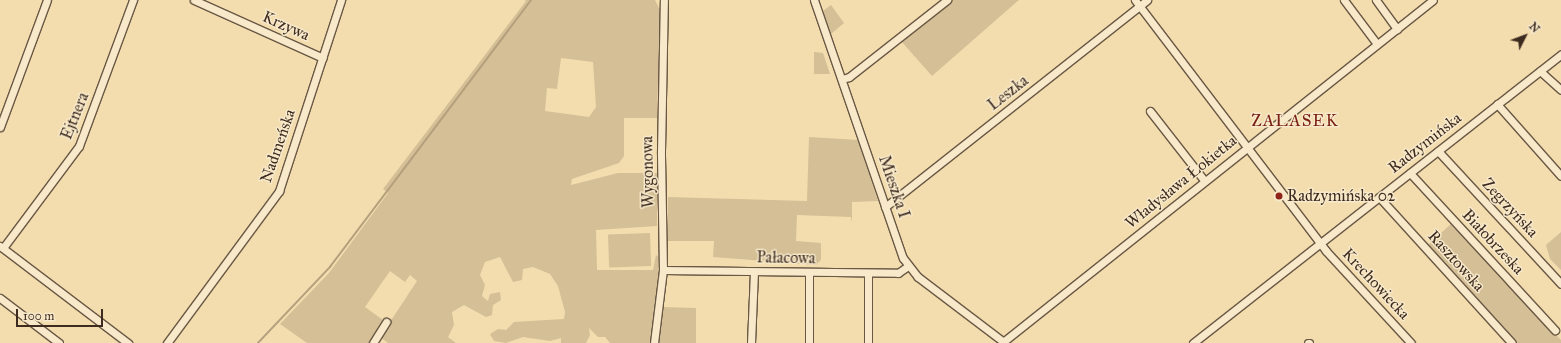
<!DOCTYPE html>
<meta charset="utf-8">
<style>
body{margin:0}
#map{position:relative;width:1561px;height:343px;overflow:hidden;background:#f3ddae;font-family:"IM FELL Great Primer",serif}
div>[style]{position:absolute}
.green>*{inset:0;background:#d4bf96;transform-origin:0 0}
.stream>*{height:1.5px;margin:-0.75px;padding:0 0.75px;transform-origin:0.75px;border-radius:0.75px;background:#b5a07e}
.roads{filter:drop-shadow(1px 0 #6a5844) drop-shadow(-1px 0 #6a5844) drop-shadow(0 1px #6a5844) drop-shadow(0 -1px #6a5844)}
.minor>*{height:7px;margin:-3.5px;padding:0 3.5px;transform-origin:3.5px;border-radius:3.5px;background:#f7e9ca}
.dots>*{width:11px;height:11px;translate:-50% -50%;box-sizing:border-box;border:2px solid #f7e9ca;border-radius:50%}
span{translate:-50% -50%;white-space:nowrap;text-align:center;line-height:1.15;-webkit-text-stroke:3px #f7e9ca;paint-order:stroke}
.street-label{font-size:16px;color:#3d2b20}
.poi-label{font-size:16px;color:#3d2b20}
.left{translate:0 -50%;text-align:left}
.neighbourhood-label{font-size:17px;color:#7a1f14;letter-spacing:1px}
.north{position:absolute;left:1505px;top:16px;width:40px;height:40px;-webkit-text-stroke:3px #f7e9ca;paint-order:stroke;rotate:48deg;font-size:11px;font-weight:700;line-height:16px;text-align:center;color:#3d2b20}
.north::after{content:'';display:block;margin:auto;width:14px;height:18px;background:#3d2b20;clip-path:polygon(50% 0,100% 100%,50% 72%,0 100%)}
.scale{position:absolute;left:16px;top:309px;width:87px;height:18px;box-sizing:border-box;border:2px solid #3d2b20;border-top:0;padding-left:5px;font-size:12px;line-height:14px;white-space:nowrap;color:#3d2b20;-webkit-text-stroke:3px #f7e9ca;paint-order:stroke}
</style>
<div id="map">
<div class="green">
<i style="clip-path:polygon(evenodd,524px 0,655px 0,660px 10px,657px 118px,624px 118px,624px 156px,619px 163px,572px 179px,571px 185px,618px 173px,657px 173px,657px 226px,596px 230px,597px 270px,653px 270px,656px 255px,660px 258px,657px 285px,662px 307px,696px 308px,696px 343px,610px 343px,605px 337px,598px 337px,589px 328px,590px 335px,586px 343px,561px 343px,561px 338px,550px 341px,523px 337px,506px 343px,494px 341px,490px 334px,498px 329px,506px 330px,514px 322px,564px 319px,565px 312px,558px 286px,550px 274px,533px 267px,523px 269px,522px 280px,513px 282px,500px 257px,485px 262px,480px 275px,485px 285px,482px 296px,488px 301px,490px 294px,500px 292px,501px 300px,493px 305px,492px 315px,486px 317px,464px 305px,452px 312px,454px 325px,448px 337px,456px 343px,388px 343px,380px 337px,417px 281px,410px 275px,405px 282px,390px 271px,365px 307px,383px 320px,369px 343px,307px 343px,280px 324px,329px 273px,388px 193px,383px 189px,526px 1px,524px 0,561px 58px,593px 62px,596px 107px,589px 117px,545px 111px,547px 88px,557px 89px,561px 58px)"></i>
<i style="clip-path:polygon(952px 0,1019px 0,932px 76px,901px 41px)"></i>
<i style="clip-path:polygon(831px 5px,844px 23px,831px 34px,823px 11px)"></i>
<i style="clip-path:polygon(814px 52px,823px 53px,830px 74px,814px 74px)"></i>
<i style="clip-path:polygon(809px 137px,858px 140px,878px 201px,852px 202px,852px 223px,851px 217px,797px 215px,796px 241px,821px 243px,821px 260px,816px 265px,713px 257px,714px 241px,667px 241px,668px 197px,807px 201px)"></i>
<i style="clip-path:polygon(1452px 223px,1561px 340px,1561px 343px,1515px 343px,1427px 246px)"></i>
<i style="clip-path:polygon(1561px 232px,1561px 270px,1550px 259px,1546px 245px)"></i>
<i style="left:650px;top:233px;width:33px;height:42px;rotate:88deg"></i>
</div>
<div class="stream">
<i style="left:258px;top:343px;width:105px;rotate:-46.5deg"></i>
<i style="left:330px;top:267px;width:334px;rotate:-53deg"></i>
</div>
<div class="roads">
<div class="minor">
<i style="left:194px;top:0;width:141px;rotate:24.2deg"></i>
<i style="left:814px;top:0;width:273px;rotate:71deg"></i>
<i style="left:903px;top:258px;width:24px;rotate:52deg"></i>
<i style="left:918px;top:277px;width:109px;rotate:37.2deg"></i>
<i style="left:1135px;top:0;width:315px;rotate:52.7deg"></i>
<i style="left:1326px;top:251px;width:125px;rotate:47.3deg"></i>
<i style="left:1344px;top:0;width:55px;rotate:53.1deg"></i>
<i style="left:1376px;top:0;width:36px;rotate:54deg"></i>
<i style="left:1540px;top:71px;width:28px;rotate:42deg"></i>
<i style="left:842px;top:79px;width:7px;rotate:-16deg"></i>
<i style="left:849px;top:77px;width:125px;rotate:-38.2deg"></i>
<i style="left:1497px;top:104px;width:96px;rotate:48.4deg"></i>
<i style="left:1150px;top:111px;width:88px;rotate:52deg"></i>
<i style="left:0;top:127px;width:135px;rotate:-69.7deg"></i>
<i style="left:1438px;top:151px;width:181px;rotate:47.2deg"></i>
<i style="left:1410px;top:173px;width:214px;rotate:47.3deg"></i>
<i style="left:1379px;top:197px;width:197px;rotate:47.7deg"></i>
<i style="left:885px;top:207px;width:334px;rotate:-38.3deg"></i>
<i style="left:0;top:246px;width:161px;rotate:37.2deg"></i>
<i style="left:3px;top:248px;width:127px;rotate:-53.3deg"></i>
<i style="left:79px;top:146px;width:156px;rotate:-69.7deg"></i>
<i style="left:663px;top:270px;width:235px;rotate:0.7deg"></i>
<i style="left:898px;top:273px;width:12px;rotate:-35deg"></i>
<i style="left:0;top:298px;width:74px;rotate:37.3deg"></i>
<i style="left:1003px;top:342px;width:549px;rotate:-38.5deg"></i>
<i style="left:167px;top:343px;width:189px;rotate:-53.6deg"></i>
<i style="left:279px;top:191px;width:201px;rotate:-72deg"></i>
<i style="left:373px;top:343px;width:25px;rotate:-58deg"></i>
<i style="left:654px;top:343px;width:74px;rotate:-83deg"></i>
<i style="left:663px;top:270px;width:119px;rotate:-91deg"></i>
<i style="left:661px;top:151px;width:151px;rotate:-88.9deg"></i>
<i style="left:751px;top:343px;width:71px;rotate:-87.6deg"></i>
<i style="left:809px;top:343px;width:69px;rotate:-90deg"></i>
<i style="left:868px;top:343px;width:70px;rotate:-90deg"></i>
<i style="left:1193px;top:343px;width:468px;rotate:-38.1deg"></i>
<i style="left:1308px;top:343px;width:1px"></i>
</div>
</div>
<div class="dots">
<i style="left:1279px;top:196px;background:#8f2418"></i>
</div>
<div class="street-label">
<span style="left:286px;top:26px;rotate:24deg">Krzywa</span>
<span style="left:1008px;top:93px;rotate:-38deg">Leszka</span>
<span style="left:75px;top:116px;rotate:-68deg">Ejtnera</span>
<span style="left:1425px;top:143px;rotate:-38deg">Radzymińska</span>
<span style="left:278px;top:146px;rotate:-71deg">Nadmeńska</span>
<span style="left:648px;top:172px;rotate:-91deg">Wygonowa</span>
<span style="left:1181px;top:182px;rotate:-39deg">Władysława Łokietka</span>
<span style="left:894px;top:187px;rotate:71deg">Mieszka I</span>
<span style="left:1510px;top:208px;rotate:47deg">Zegrzyńska</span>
<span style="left:1493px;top:242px;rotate:47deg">Białobrzeska</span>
<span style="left:786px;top:258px;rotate:1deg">Pałacowa</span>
<span style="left:1456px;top:261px;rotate:48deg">Rasztowska</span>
<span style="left:1376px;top:284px;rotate:47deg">Krechowiecka</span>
</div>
<div class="poi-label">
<span class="left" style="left:1287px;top:196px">Radzymińska 02</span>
</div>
<div class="neighbourhood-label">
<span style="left:1295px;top:121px">ZALASEK</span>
</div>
<div class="north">N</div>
<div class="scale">100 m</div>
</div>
